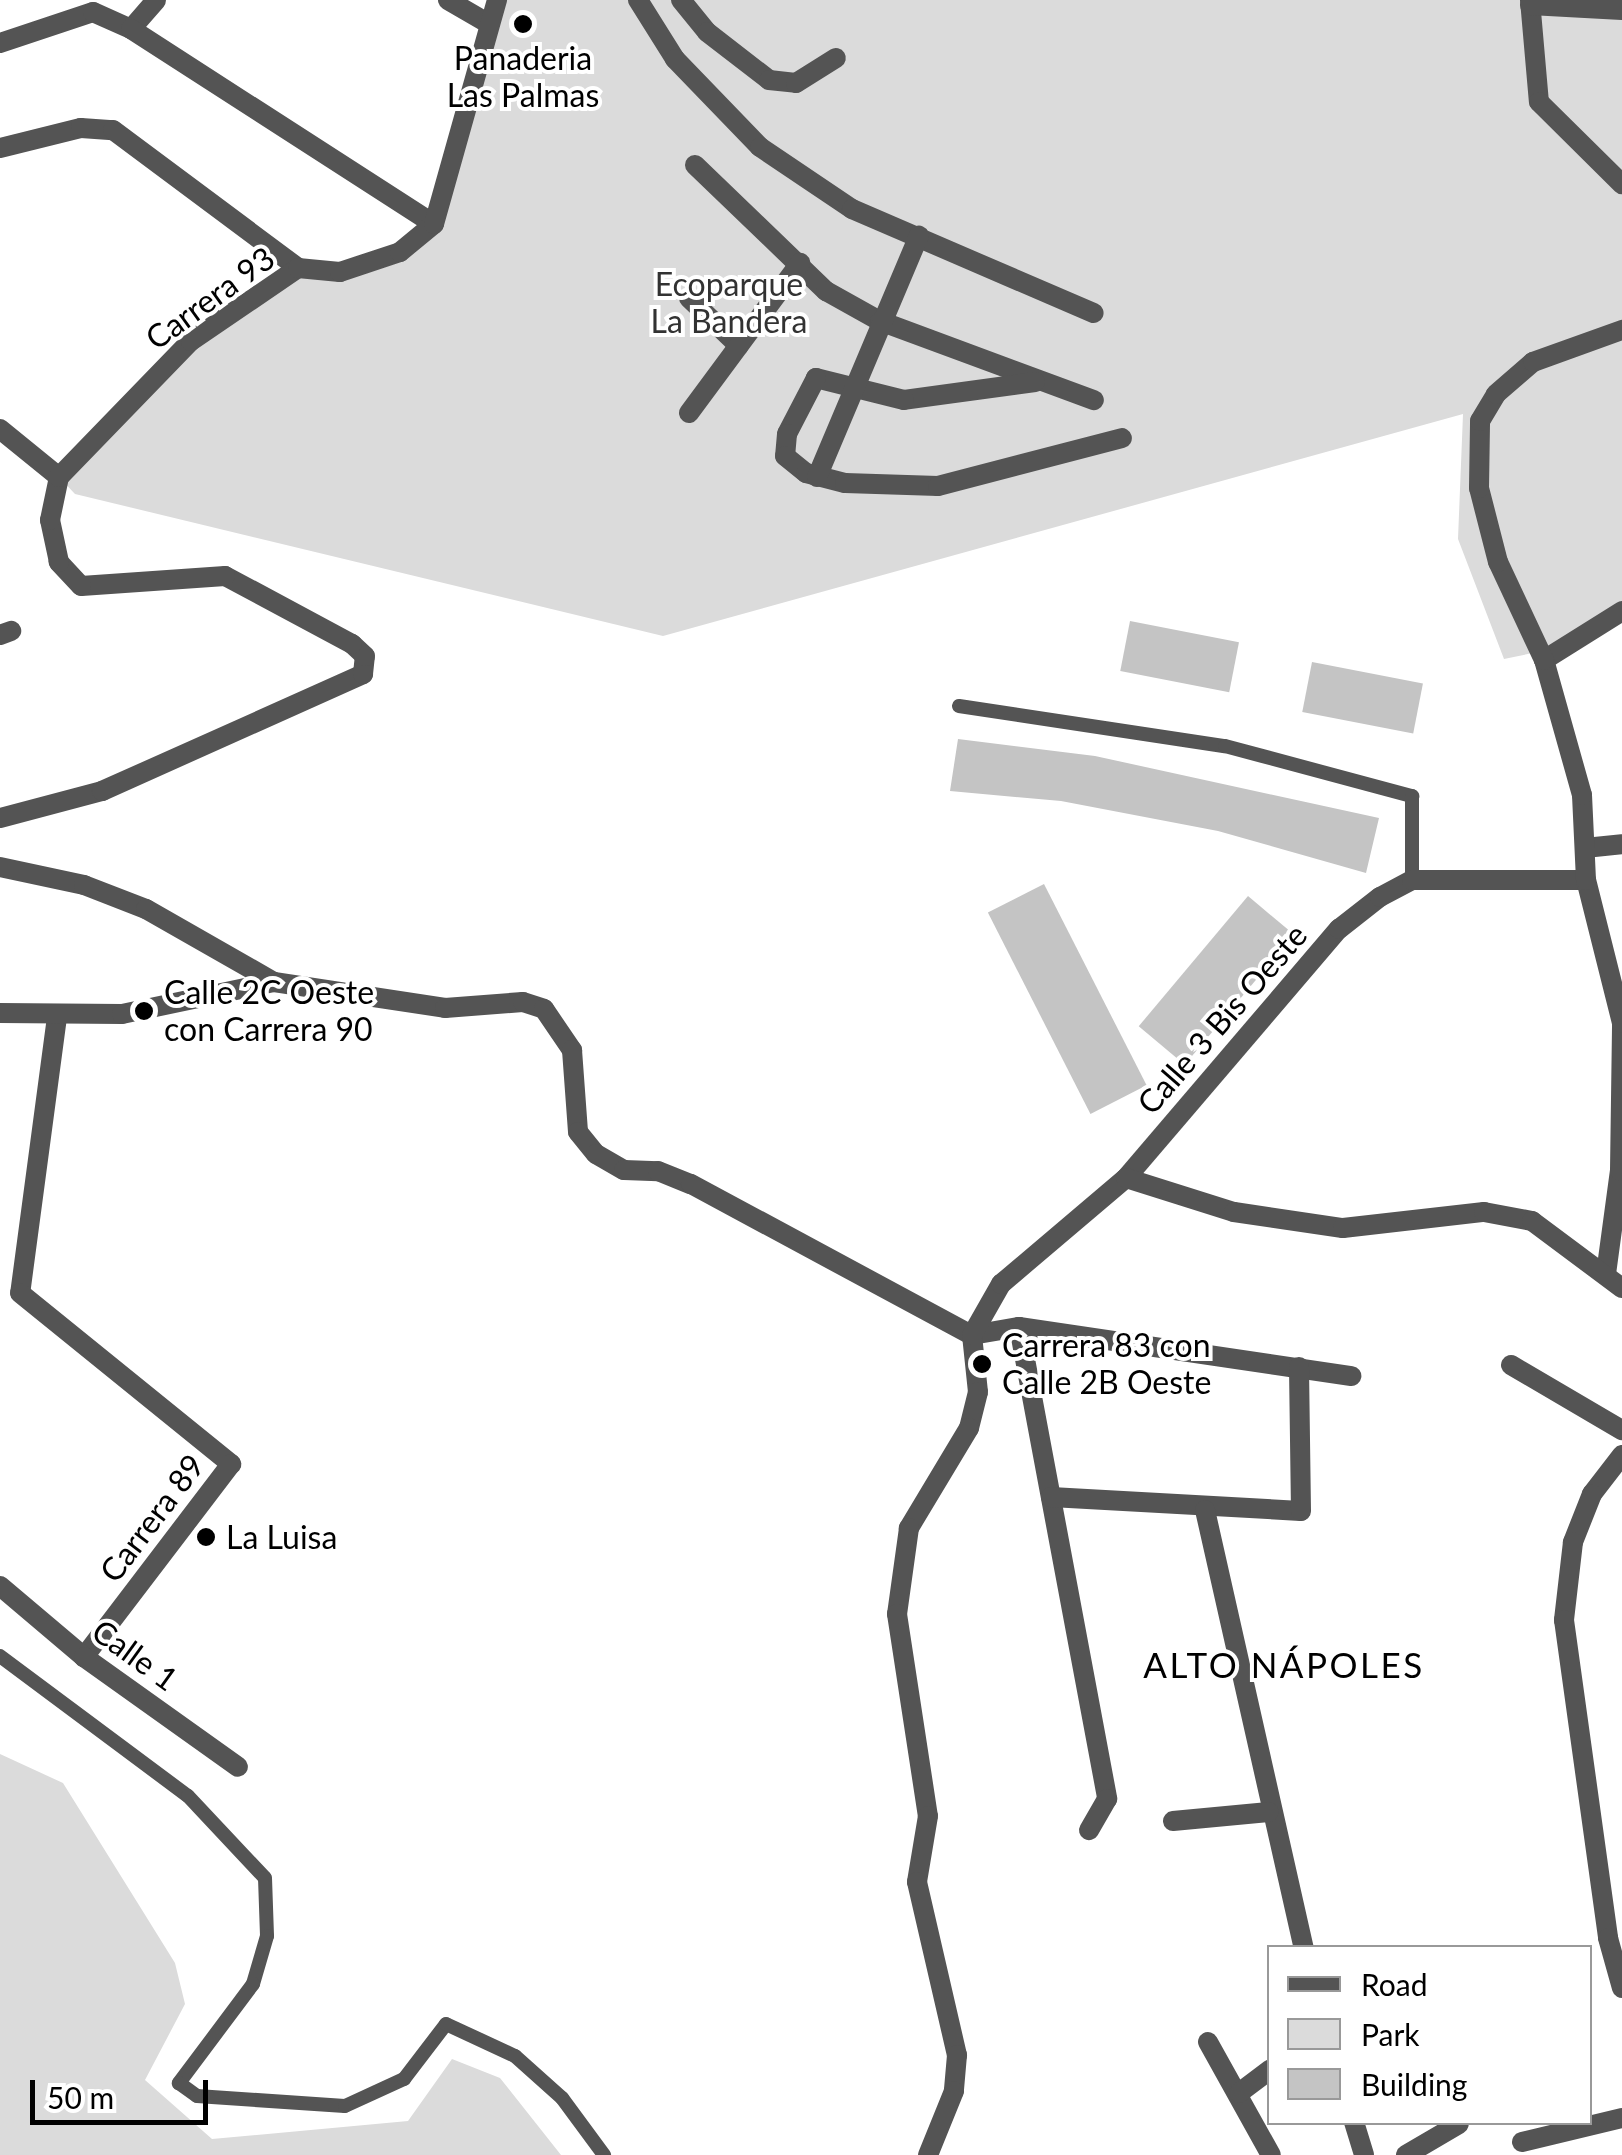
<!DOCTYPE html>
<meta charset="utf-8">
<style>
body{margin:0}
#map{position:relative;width:1622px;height:2155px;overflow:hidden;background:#fff;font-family:Lato,sans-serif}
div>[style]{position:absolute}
.green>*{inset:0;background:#dbdbdb}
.building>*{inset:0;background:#c4c4c4;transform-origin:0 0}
.service>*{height:14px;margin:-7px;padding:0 7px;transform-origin:7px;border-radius:7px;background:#545454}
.pedestrian>*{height:20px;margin:-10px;padding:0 10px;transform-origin:10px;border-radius:10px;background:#545454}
.minor>*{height:20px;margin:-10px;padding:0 10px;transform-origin:10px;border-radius:10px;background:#545454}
.tertiary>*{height:20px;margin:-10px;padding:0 10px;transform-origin:10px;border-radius:10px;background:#545454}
.dots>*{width:28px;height:28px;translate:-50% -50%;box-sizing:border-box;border:5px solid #fff;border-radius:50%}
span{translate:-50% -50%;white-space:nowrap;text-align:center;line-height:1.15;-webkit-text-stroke:8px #fff;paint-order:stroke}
.poi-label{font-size:32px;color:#000}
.left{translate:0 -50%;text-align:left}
.park-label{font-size:32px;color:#323232}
.street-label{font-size:32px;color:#000}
.neighbourhood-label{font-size:35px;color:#000;letter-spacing:2.5px}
.legend{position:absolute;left:1267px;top:1945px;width:325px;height:180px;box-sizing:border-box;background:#fff;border:2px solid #999;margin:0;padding:12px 18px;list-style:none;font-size:30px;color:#000}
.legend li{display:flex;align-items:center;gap:20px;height:50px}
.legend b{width:50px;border:2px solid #999}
.scale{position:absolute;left:30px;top:2080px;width:178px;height:45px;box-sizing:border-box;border:5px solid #000;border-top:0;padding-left:12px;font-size:30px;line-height:35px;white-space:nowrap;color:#000;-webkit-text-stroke:8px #fff;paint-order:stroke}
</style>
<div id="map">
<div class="green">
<i style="clip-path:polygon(497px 0,1622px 0,1622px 612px,1562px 647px,1504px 659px,1458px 539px,1463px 414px,663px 636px,75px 494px,59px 477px,131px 399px,298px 268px,340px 272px,434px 224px)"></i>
<i style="clip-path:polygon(0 1754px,63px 1783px,175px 1963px,185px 2004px,145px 2080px,212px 2139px,408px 2121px,452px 2059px,500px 2078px,561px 2155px,0 2155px)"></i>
</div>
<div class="building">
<i style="left:1130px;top:621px;width:111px;height:51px;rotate:11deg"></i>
<i style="left:1312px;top:662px;width:113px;height:51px;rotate:11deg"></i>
<i style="clip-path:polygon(958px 739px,1095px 756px,1379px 818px,1366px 873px,1218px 831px,1061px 801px,950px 791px)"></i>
<i style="left:1044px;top:884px;width:226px;height:63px;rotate:63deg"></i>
<i style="left:1248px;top:896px;width:60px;height:170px;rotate:40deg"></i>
</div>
<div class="service">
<i style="left:959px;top:706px;width:269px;rotate:8.6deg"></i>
<i style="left:1225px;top:746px;width:194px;rotate:15deg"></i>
<i style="left:1412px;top:796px;width:84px;rotate:90deg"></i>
<i style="left:0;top:1656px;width:234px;rotate:36.7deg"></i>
<i style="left:188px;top:1796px;width:112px;rotate:46.8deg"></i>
<i style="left:265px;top:1878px;width:58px;rotate:88deg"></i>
<i style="left:267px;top:1936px;width:50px;rotate:106.3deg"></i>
<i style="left:253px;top:1984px;width:124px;rotate:126.8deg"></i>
<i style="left:179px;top:2083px;width:22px;rotate:36deg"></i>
<i style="left:197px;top:2096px;width:148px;rotate:3.9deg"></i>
<i style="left:345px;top:2106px;width:65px;rotate:-24.6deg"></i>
<i style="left:404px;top:2079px;width:69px;rotate:-52.6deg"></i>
<i style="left:446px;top:2024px;width:76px;rotate:24.9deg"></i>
<i style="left:515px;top:2056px;width:63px;rotate:41.8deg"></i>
<i style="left:562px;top:2098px;width:71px;rotate:53.6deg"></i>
</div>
<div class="pedestrian">
<i style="left:681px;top:0;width:41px;rotate:50.9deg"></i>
<i style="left:707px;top:32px;width:78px;rotate:37.7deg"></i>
<i style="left:769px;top:80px;width:27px;rotate:6deg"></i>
<i style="left:796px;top:83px;width:47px;rotate:-32deg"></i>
</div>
<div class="minor">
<i style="left:448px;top:0;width:48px;rotate:30.3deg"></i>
<i style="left:638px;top:0;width:70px;rotate:57.9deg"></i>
<i style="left:675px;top:59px;width:122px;rotate:46deg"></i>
<i style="left:760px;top:147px;width:111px;rotate:34deg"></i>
<i style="left:852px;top:209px;width:263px;rotate:23.3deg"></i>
<i style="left:1530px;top:0;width:102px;rotate:85deg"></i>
<i style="left:1539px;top:102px;width:117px;rotate:44.7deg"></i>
<i style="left:1530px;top:5px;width:92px;rotate:3.1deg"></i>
<i style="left:131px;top:29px;width:38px;rotate:-49deg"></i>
<i style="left:0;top:43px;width:98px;rotate:-18.4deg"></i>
<i style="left:93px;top:12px;width:42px;rotate:24.1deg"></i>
<i style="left:131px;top:29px;width:360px;rotate:32.8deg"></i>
<i style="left:0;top:148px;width:83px;rotate:-13.9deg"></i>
<i style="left:81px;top:128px;width:32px;rotate:4deg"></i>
<i style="left:113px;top:130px;width:231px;rotate:36.7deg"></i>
<i style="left:695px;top:165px;width:182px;rotate:43.9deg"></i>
<i style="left:826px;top:291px;width:62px;rotate:29.1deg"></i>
<i style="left:880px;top:321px;width:228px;rotate:20.3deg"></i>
<i style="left:689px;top:298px;width:69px;rotate:43.8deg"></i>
<i style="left:1035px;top:382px;width:132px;rotate:172.2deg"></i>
<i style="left:904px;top:400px;width:91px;rotate:-166deg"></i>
<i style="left:816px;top:378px;width:63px;rotate:117.4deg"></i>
<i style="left:787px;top:434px;width:22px;rotate:95deg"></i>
<i style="left:785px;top:456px;width:27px;rotate:39deg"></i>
<i style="left:806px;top:473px;width:40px;rotate:14.4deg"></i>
<i style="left:845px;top:483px;width:93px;rotate:1.8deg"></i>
<i style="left:938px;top:486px;width:190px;rotate:-14.6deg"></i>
<i style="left:689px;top:413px;width:187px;rotate:-53.5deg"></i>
<i style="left:0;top:429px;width:76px;rotate:39.1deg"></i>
<i style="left:817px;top:477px;width:262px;rotate:-67.1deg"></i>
<i style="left:0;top:635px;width:12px;rotate:-20deg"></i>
<i style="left:1544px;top:660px;width:92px;rotate:-32.1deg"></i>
<i style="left:0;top:818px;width:106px;rotate:-14.8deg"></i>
<i style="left:102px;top:791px;width:286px;rotate:-24.1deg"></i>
<i style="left:363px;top:674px;width:18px;rotate:-84deg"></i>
<i style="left:365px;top:656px;width:18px;rotate:-137deg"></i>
<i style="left:352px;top:644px;width:144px;rotate:-151.8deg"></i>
<i style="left:225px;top:576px;width:144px;rotate:176deg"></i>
<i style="left:81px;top:586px;width:33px;rotate:-133deg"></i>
<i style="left:59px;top:562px;width:43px;rotate:-102.1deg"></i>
<i style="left:50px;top:520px;width:44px;rotate:-78.2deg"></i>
<i style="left:59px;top:477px;width:190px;rotate:-45.9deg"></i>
<i style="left:191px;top:341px;width:130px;rotate:-34.3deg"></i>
<i style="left:298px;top:268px;width:42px;rotate:5.4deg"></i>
<i style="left:340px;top:272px;width:63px;rotate:-18.4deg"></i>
<i style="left:400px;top:252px;width:44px;rotate:-39.5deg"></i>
<i style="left:434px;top:224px;width:233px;rotate:-74.3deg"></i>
<i style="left:1585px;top:848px;width:37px;rotate:-6deg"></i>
<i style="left:0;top:867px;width:86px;rotate:12.1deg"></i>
<i style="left:84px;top:885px;width:66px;rotate:21.2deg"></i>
<i style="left:146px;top:909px;width:147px;rotate:29.7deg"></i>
<i style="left:57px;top:1017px;width:278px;rotate:97.6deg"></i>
<i style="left:20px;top:1293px;width:272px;rotate:39deg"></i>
<i style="left:231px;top:1464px;width:243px;rotate:127.3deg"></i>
<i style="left:1126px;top:1178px;width:328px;rotate:-49.5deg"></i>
<i style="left:1339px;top:929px;width:52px;rotate:-38deg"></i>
<i style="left:1380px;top:897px;width:36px;rotate:-28deg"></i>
<i style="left:1412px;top:880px;width:174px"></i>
<i style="left:1606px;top:1274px;width:104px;rotate:-82.3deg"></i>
<i style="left:1620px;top:1171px;width:148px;rotate:-89.2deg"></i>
<i style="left:1622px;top:1023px;width:147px;rotate:-104.1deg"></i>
<i style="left:1586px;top:880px;width:85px;rotate:-92.7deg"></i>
<i style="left:1582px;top:795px;width:140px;rotate:-105.7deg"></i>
<i style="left:1544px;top:660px;width:108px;rotate:-115.1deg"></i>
<i style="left:1498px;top:562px;width:76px;rotate:-104.4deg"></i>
<i style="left:1479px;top:488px;width:67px;rotate:-89.1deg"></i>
<i style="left:1480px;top:421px;width:31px;rotate:-59deg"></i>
<i style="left:1496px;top:394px;width:49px;rotate:-40.9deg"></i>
<i style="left:1533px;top:362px;width:95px;rotate:-19.8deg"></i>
<i style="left:1019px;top:1327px;width:480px;rotate:79.4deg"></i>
<i style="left:1107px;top:1799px;width:36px;rotate:120deg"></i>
<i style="left:972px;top:1335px;width:48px;rotate:-9.7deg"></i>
<i style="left:1019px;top:1327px;width:336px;rotate:8.4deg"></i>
<i style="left:1511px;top:1365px;width:129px;rotate:30.4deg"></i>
<i style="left:1622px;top:1455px;width:49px;rotate:127.6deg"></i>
<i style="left:1592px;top:1494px;width:52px;rotate:111.6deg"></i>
<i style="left:1573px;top:1542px;width:79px;rotate:96.6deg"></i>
<i style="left:1564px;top:1620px;width:321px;rotate:82.1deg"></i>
<i style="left:1608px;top:1938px;width:52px;rotate:74.4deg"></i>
<i style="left:1051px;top:1497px;width:250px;rotate:3.2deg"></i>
<i style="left:1301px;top:1511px;width:144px;rotate:-90.8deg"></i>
<i style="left:1205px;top:1510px;width:449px;rotate:77.3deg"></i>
<i style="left:0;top:1586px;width:110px;rotate:40.2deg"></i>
<i style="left:84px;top:1657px;width:189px;rotate:35.5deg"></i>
<i style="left:1173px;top:1821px;width:96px;rotate:-5.4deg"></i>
<i style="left:1208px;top:2042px;width:129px;rotate:60.9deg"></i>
<i style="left:1239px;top:2093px;width:39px;rotate:-37deg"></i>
<i style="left:1354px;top:2122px;width:34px;rotate:73deg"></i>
<i style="left:1522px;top:2142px;width:103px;rotate:-13.5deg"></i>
<i style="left:1406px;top:2155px;width:61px;rotate:-30.3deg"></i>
</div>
<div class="tertiary">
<i style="left:0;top:1013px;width:122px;rotate:0.5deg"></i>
<i style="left:122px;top:1014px;width:155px;rotate:-11.9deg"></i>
<i style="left:274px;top:982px;width:173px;rotate:8.6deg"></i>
<i style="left:445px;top:1008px;width:78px;rotate:-4.4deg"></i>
<i style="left:523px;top:1002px;width:22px;rotate:18deg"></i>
<i style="left:544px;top:1009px;width:50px;rotate:55.7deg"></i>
<i style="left:572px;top:1050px;width:82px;rotate:85.8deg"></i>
<i style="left:578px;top:1132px;width:28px;rotate:51deg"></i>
<i style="left:596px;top:1154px;width:32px;rotate:30deg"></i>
<i style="left:624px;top:1170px;width:34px;rotate:2deg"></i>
<i style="left:658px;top:1171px;width:35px;rotate:22deg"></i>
<i style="left:691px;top:1184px;width:319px;rotate:28.3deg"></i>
<i style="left:972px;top:1335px;width:57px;rotate:84deg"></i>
<i style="left:978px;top:1392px;width:37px;rotate:104deg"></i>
<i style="left:969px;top:1428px;width:117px;rotate:121deg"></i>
<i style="left:909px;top:1528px;width:87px;rotate:97.9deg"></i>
<i style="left:897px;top:1614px;width:204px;rotate:81.3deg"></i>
<i style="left:928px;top:1816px;width:67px;rotate:99.5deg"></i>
<i style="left:917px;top:1882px;width:178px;rotate:77deg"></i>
<i style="left:957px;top:2055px;width:36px;rotate:95deg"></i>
<i style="left:954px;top:2091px;width:69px;rotate:112.1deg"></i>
<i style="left:972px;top:1335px;width:59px;rotate:-60.4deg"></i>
<i style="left:1001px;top:1284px;width:164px;rotate:-40.3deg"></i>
<i style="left:1126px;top:1178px;width:113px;rotate:17.5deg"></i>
<i style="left:1234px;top:1212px;width:110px;rotate:8.4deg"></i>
<i style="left:1343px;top:1228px;width:142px;rotate:-6.5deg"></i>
<i style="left:1484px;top:1212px;width:49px;rotate:10.6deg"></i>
<i style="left:1532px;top:1221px;width:112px;rotate:36.7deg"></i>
</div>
<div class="dots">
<i style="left:523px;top:24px;background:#000"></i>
<i style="left:144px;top:1011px;background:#000"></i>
<i style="left:982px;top:1364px;background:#000"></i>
<i style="left:206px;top:1537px;background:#000"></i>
</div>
<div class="poi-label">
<span style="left:523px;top:77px">Panaderia<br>Las Palmas</span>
<span class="left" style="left:164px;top:1011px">Calle 2C Oeste<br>con Carrera 90</span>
<span class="left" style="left:1002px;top:1364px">Carrera 83 con<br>Calle 2B Oeste</span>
<span class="left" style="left:226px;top:1537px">La Luisa</span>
</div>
<div class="park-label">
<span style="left:729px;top:303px">Ecoparque<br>La Bandera</span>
</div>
<div class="street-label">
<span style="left:210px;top:298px;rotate:-36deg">Carrera 93</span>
<span style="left:1222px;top:1019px;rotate:-49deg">Calle 3 Bis Oeste</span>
<span style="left:152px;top:1518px;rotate:-53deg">Carrera 89</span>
<span style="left:135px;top:1655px;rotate:36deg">Calle 1</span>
</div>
<div class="neighbourhood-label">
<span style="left:1284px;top:1664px">ALTO NÁPOLES</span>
</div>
<ul class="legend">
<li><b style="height:12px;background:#545454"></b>Road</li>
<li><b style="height:28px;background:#dbdbdb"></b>Park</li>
<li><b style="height:28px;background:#c4c4c4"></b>Building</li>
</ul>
<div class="scale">50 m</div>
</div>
